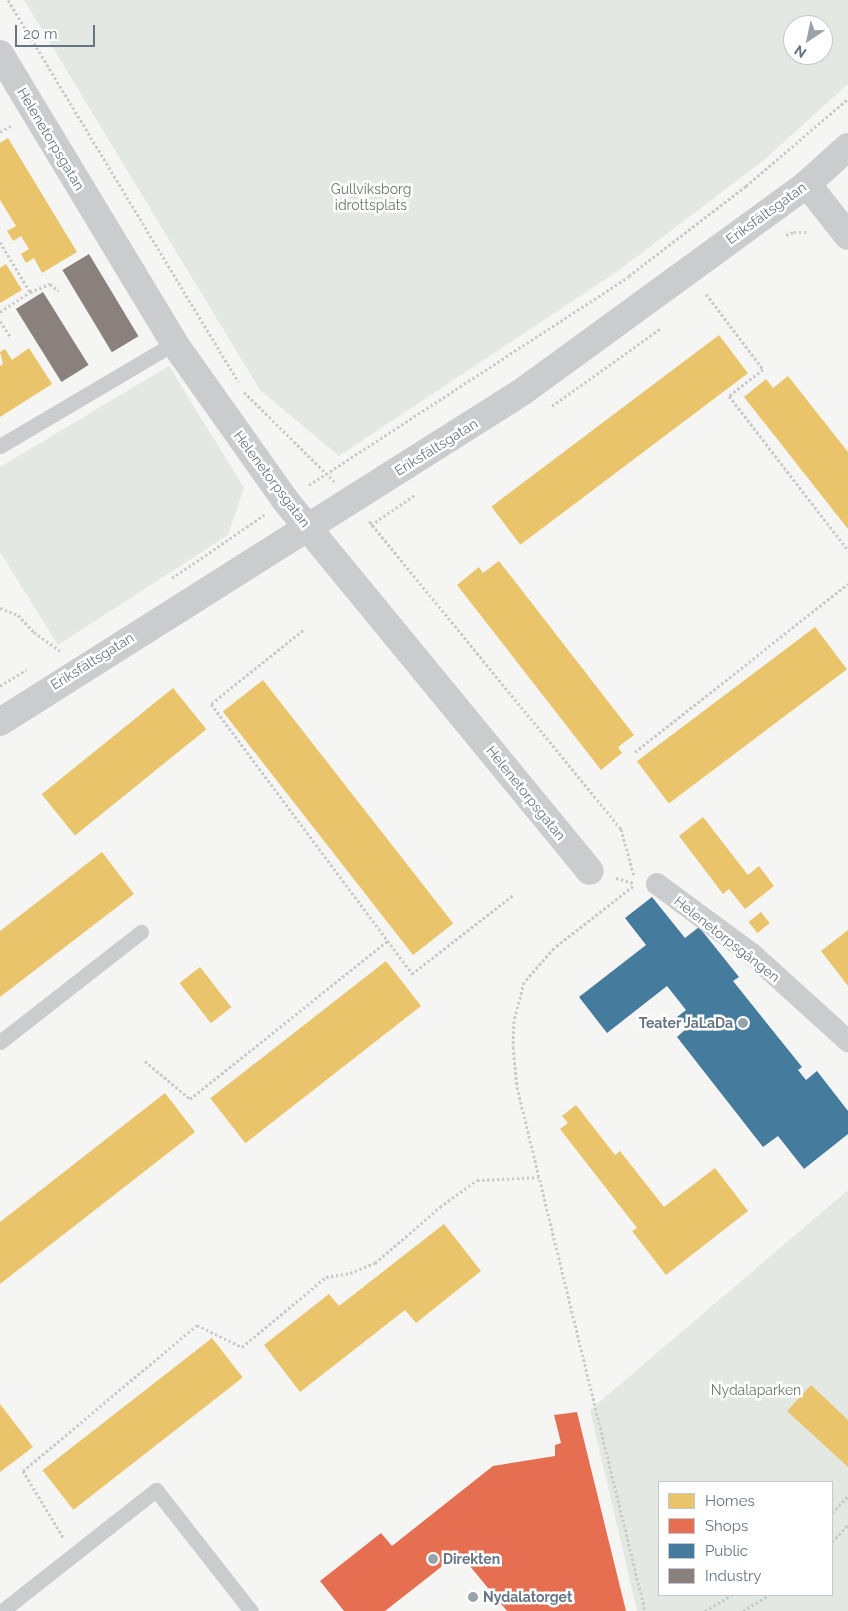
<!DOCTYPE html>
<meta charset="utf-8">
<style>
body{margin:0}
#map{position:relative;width:848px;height:1611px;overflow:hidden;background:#f5f5f4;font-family:Raleway,sans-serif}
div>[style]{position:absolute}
.green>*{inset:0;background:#e4e8e2}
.homes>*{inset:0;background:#e9c46a;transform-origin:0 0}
.shops>*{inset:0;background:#e76f51}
.public>*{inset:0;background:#457b9d}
.industry>*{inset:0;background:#8a817c;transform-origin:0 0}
.path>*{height:3px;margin-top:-1.5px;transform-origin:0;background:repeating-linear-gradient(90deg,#c9caca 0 2.5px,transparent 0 5px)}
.service>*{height:15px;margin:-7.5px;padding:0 7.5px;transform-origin:7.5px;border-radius:7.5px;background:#cacccd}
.pedestrian>*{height:22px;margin:-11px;padding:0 11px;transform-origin:11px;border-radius:11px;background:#cacccd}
.minor>*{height:28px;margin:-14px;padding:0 14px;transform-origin:14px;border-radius:14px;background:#cacccd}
.tertiary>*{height:28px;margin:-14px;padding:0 14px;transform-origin:14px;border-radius:14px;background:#cacccd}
.dots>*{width:14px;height:14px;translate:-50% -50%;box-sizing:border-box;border:2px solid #fff;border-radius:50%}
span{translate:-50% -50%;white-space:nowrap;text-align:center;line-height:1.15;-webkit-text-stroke:5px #fff;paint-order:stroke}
.street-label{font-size:14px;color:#657584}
.park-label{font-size:14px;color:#687b64}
.poi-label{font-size:14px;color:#657584;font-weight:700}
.right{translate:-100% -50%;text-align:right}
.left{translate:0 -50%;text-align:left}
.legend{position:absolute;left:658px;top:1481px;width:175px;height:115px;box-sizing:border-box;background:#fff;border:1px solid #c1c8ce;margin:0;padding:6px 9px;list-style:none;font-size:15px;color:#657584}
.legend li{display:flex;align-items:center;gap:10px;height:25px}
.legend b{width:25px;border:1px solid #c1c8ce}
.north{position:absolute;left:783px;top:15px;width:50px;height:50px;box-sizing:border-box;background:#fff;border:1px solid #c1c8ce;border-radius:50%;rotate:214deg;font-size:14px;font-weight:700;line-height:20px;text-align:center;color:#657584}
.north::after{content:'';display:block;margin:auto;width:18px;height:22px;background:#97a2ab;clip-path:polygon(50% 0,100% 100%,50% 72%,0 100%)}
.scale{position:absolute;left:15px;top:25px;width:80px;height:22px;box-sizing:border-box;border:2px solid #657584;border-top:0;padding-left:6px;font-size:15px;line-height:18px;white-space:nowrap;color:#657584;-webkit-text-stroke:4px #fff;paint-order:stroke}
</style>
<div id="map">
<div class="green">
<i style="clip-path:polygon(evenodd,24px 0,848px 0,848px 84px,764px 160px,618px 271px,339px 456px,260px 390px,24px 0,793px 25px,823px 25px,823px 55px,793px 55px,793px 25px)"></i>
<i style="clip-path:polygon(169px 366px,244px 488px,228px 535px,58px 645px,0 552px,0 467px)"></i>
<i style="clip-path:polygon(evenodd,848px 1190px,848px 1611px,637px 1611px,590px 1410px,848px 1190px,659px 1482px,832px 1482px,832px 1595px,659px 1595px,659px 1482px)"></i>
</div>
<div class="homes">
<i style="clip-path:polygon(8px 138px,77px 252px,42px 273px,34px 258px,26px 263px,21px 254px,29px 249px,21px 236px,13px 241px,7px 231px,16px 226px,0 200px,0 143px)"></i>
<i style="clip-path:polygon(6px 264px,22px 290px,0 303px,0 268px)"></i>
<i style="left:719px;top:335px;width:48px;height:285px;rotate:53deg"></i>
<i style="clip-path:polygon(29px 348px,52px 384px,0 417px,0 366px,3px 364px,0 352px,5px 349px,12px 360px)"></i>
<i style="clip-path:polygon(788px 376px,848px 452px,848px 529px,744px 397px,766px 379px,773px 388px)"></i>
<i style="clip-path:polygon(499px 561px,634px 735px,618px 747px,622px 753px,601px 770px,457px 585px,479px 567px,483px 573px)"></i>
<i style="left:815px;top:627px;width:53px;height:223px;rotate:53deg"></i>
<i style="left:263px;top:680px;width:309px;height:51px;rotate:52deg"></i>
<i style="left:173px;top:688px;width:53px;height:169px;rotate:51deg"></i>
<i style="clip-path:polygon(703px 817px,748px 875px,759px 866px,774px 886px,745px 909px,729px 889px,723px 894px,679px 836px)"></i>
<i style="clip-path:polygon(102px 852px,134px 894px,0 997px,0 931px)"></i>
<i style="left:761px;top:912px;width:14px;height:16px;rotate:51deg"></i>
<i style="clip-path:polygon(848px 930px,848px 986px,821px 951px)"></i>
<i style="left:386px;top:961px;width:57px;height:223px;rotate:52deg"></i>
<i style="left:200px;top:967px;width:51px;height:26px;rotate:52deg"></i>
<i style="clip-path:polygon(165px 1093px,195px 1132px,0 1284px,0 1222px)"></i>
<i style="clip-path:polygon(576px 1105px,615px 1155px,620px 1151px,664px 1207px,715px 1168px,748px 1211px,666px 1275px,632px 1231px,637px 1228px,560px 1129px,568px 1123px,562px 1116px)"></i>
<i style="clip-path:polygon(444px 1224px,481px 1271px,416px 1323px,405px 1310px,300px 1392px,264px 1345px,329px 1294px,339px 1306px)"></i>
<i style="left:212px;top:1338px;width:50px;height:215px;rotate:52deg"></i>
<i style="clip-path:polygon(811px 1385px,848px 1420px,848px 1467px,787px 1411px)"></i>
<i style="clip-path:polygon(0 1404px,33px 1447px,0 1472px)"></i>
</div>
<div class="shops">
<i style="clip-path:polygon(577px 1412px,626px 1611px,507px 1611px,459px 1553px,385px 1611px,344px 1611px,320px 1581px,381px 1533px,392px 1546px,493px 1466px,555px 1456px,555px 1445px,561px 1443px,554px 1415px)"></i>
</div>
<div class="public">
<i style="clip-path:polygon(652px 897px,685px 938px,699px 927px,739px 977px,733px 981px,802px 1067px,798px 1070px,806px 1080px,817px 1071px,848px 1111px,848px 1134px,804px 1169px,778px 1136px,763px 1147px,677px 1037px,686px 1029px,677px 1017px,686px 1010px,667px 986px,607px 1033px,579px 997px,646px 945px,625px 918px)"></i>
</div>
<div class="industry">
<i style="left:89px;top:254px;width:96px;height:31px;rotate:59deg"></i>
<i style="left:43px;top:292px;width:86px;height:32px;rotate:58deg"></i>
</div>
<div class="path">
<i style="left:8px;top:0;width:446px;rotate:58.9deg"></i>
<i style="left:0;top:132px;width:14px;rotate:-30deg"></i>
<i style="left:786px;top:235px;width:9px;rotate:-21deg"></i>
<i style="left:794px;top:232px;width:15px"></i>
<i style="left:0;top:242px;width:58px;rotate:59deg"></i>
<i style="left:30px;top:292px;width:22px;rotate:-22deg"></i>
<i style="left:50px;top:284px;width:11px;rotate:38deg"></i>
<i style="left:706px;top:294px;width:94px;rotate:52.8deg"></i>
<i style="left:763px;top:369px;width:43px;rotate:141.5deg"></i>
<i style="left:729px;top:396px;width:195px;rotate:52.3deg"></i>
<i style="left:0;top:312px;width:36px;rotate:-34deg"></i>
<i style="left:0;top:321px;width:20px;rotate:57deg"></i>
<i style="left:244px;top:392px;width:127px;rotate:44.7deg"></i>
<i style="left:552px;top:406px;width:134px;rotate:-35.6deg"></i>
<i style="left:309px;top:485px;width:382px;rotate:-33.1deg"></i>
<i style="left:629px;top:276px;width:148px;rotate:-37.6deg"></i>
<i style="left:746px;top:186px;width:134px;rotate:-40.5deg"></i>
<i style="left:369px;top:521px;width:398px;rotate:50.7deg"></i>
<i style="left:621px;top:829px;width:49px;rotate:74.5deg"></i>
<i style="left:371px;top:525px;width:55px;rotate:-34.6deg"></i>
<i style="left:172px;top:578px;width:112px;rotate:-34.4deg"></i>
<i style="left:0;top:608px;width:19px;rotate:21deg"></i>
<i style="left:18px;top:615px;width:23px;rotate:47deg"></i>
<i style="left:34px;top:632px;width:32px;rotate:36deg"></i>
<i style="left:303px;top:630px;width:118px;rotate:141.2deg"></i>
<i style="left:211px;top:704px;width:337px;rotate:53.3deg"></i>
<i style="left:412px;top:974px;width:128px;rotate:-38deg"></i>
<i style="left:0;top:686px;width:31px;rotate:-32deg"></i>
<i style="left:635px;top:752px;width:271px;rotate:-38.3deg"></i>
<i style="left:616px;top:878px;width:19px;rotate:16deg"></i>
<i style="left:633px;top:886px;width:100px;rotate:141.9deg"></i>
<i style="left:554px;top:948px;width:45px;rotate:131.4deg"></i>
<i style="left:524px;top:982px;width:40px;rotate:104.4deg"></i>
<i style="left:514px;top:1021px;width:26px;rotate:92deg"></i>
<i style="left:513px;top:1047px;width:40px;rotate:84.3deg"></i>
<i style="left:517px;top:1087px;width:539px;rotate:76.27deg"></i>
<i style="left:145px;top:1061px;width:59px;rotate:40.2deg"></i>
<i style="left:190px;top:1099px;width:253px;rotate:-38.7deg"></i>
<i style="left:832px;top:1513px;width:23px;rotate:-47deg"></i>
<i style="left:63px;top:1537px;width:77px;rotate:-121.2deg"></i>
<i style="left:23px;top:1471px;width:227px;rotate:-40deg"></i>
<i style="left:197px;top:1325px;width:50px;rotate:26.1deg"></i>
<i style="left:242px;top:1347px;width:109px;rotate:-39.8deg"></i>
<i style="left:326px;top:1277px;width:24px;rotate:-9deg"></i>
<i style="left:350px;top:1273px;width:27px;rotate:-22deg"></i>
<i style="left:375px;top:1263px;width:86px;rotate:-40.7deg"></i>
<i style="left:440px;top:1207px;width:46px;rotate:-36.1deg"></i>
<i style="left:477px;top:1180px;width:62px;rotate:-2.8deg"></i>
<i style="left:832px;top:1542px;width:23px;rotate:-47deg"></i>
<i style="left:705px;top:1611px;width:31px;rotate:-31deg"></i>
<i style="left:743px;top:1611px;width:31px;rotate:-32deg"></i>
</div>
<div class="service">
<i style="left:0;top:446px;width:202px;rotate:-30.6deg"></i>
<i style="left:0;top:1042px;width:179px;rotate:-38deg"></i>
<i style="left:2px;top:1611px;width:196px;rotate:-38.2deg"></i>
<i style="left:156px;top:1490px;width:154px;rotate:51.9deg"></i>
</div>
<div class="pedestrian">
<i style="left:657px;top:884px;width:118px;rotate:36.4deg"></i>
<i style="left:752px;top:954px;width:130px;rotate:42.2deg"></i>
</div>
<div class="minor">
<i style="left:0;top:54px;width:337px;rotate:58.9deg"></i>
<i style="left:174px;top:343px;width:192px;rotate:54.7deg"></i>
<i style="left:285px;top:500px;width:480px;rotate:50.6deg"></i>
<i style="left:807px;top:184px;width:66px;rotate:51.7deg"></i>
</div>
<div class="tertiary">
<i style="left:0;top:722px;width:618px;rotate:-32.3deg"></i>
<i style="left:522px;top:392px;width:353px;rotate:-36.1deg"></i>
<i style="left:807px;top:184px;width:55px;rotate:-42.1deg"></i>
</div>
<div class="dots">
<i style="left:743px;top:1023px;background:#97a2ab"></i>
<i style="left:433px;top:1559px;background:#97a2ab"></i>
<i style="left:473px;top:1597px;background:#97a2ab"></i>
</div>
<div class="street-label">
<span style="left:51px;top:139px;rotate:59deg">Helenetorpsgatan</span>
<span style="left:766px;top:213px;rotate:-36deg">Eriksfältsgatan</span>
<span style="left:436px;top:447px;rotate:-32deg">Eriksfältsgatan</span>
<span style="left:272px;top:479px;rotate:53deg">Helenetorpsgatan</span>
<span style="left:92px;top:661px;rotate:-32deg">Eriksfältsgatan</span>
<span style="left:526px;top:793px;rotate:51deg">Helenetorpsgatan</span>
<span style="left:727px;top:939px;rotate:38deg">Helenetorpsgången</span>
</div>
<div class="park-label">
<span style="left:371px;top:197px">Gullviksborg<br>idrottsplats</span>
<span style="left:756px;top:1390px">Nydalaparken</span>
</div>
<div class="poi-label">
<span class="right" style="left:733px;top:1023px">Teater JaLaDa</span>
<span class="left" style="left:443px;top:1559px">Direkten</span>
<span class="left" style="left:483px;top:1597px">Nydalatorget</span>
</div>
<ul class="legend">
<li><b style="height:14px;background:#e9c46a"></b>Homes</li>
<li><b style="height:14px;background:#e76f51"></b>Shops</li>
<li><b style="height:14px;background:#457b9d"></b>Public</li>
<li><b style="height:14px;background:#8a817c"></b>Industry</li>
</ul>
<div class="north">N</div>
<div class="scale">20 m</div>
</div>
